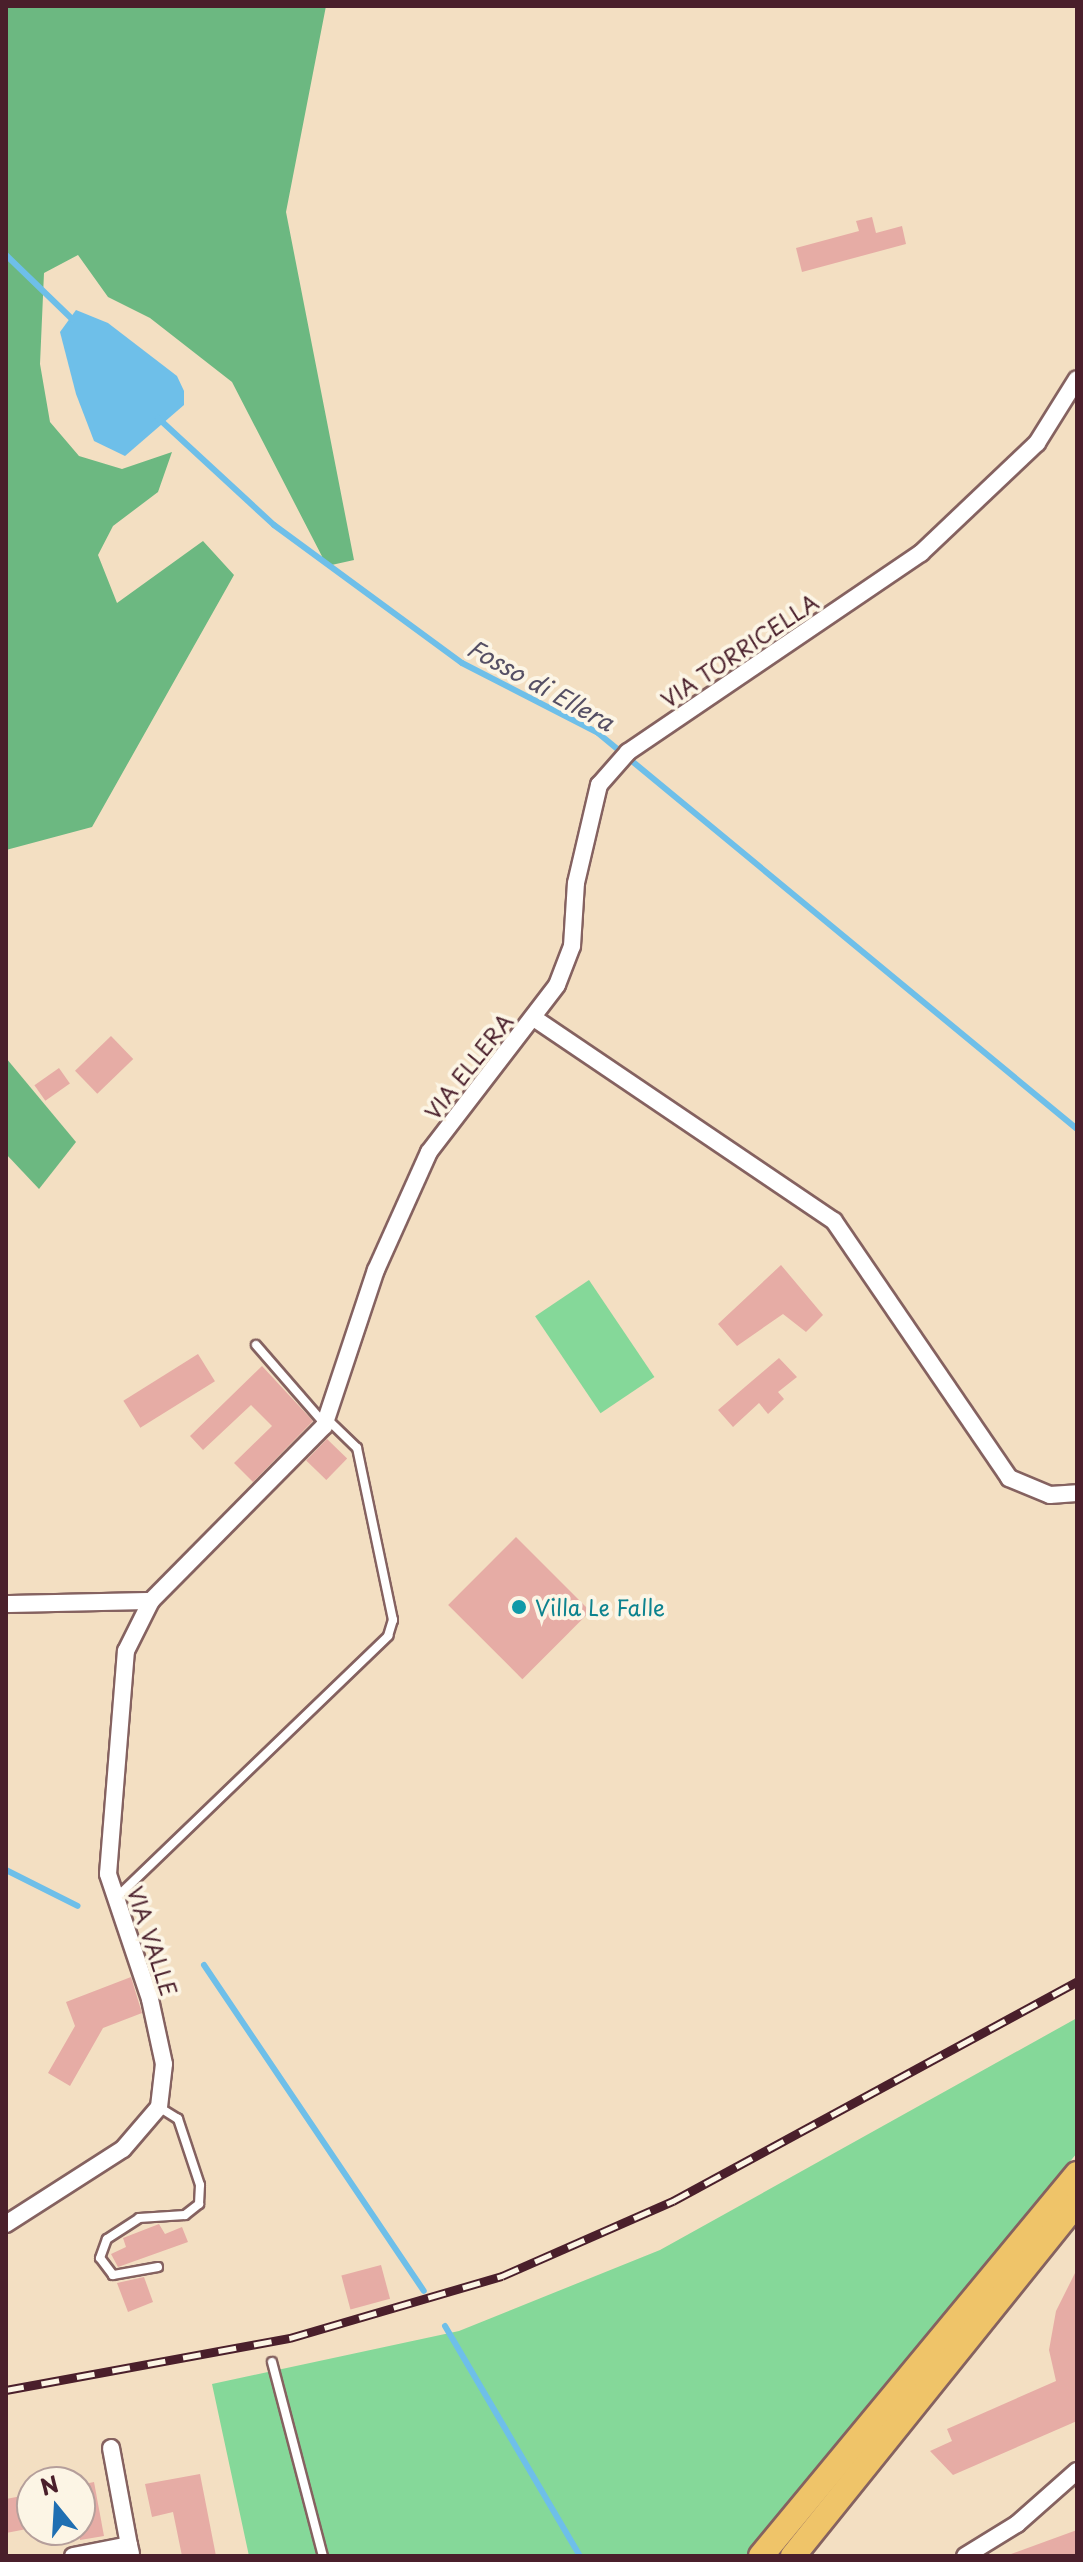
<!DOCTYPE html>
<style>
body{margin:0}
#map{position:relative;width:1083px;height:2562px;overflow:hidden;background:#f3dfc2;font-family:"Playpen Sans",sans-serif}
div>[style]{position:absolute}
.green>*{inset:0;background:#85d899;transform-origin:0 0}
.forest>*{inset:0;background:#6cb881}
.water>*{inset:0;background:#6ebfe9}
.stream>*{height:6px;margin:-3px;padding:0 3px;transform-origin:3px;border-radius:3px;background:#6ebfe9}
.building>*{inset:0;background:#e6aca5;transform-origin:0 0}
.roads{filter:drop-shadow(2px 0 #856260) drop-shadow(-2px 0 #856260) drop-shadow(0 2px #856260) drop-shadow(0 -2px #856260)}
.service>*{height:8px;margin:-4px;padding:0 4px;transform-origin:4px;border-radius:4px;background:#fff}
.minor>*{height:16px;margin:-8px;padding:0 8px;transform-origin:8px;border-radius:8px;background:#fff}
.primary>*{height:24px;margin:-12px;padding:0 12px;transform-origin:12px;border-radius:12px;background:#efc469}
.rail>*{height:9px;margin-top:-4.5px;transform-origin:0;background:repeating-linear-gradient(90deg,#fcf5e5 0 18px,#4a1f2b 0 36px);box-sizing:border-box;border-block:2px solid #4a1f2b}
.dots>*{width:22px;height:22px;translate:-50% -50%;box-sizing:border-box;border:4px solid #fcf5e5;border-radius:50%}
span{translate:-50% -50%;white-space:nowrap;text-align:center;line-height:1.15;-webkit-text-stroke:8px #fcf5e5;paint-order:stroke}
.street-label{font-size:22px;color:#4a1f2b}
.culture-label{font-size:22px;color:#0d838f}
.left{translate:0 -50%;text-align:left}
.water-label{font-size:24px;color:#554f64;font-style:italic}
.frame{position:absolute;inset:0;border:8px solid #4a1f2b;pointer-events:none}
.north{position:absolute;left:16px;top:2466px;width:80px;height:80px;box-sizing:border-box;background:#fcf5e5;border:2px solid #b59f9b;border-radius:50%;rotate:342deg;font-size:22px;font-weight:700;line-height:32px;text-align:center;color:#4a1f2b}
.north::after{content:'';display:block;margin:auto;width:28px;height:36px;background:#1f6fb2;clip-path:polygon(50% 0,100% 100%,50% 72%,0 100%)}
</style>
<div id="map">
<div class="green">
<i style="left:589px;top:1280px;width:117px;height:65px;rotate:56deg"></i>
<i style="clip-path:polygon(1077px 2018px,1077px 2153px,746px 2556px,249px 2556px,212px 2384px,459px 2331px,660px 2250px)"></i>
</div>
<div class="forest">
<i style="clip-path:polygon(6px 6px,326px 6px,286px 212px,354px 560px,327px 566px,232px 382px,150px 318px,108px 297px,78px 255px,44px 273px,40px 364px,50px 422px,79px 456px,122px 469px,172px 452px,158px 492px,113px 526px,98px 555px,117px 603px,203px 541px,234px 575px,92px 827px,6px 850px)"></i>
<i style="clip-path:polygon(6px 1058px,76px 1142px,39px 1189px,6px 1154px)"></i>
</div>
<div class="water">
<i style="clip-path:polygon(76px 310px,108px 323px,177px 376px,184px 391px,184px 405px,125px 456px,94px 441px,76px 394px,60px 332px)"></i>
</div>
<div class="stream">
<i style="left:6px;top:255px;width:92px;rotate:44.1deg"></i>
<i style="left:158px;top:418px;width:158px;rotate:42.7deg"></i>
<i style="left:274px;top:525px;width:233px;rotate:36.3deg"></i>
<i style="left:462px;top:663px;width:153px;rotate:27.2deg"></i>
<i style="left:598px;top:733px;width:621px;rotate:39.58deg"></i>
<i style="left:6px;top:1870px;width:80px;rotate:26.6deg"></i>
<i style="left:204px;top:1965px;width:393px;rotate:56deg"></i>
<i style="left:445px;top:2326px;width:267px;rotate:59.6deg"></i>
</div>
<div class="building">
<i style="clip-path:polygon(872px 217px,876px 233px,902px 226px,906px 244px,802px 272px,796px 248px,859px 231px,856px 221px)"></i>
<i style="left:111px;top:1036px;width:32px;height:50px;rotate:46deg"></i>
<i style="left:59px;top:1068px;width:19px;height:30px;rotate:55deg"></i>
<i style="clip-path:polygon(781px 1265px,823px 1315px,806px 1332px,783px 1314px,737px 1346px,718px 1324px)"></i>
<i style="left:198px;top:1354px;width:32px;height:88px;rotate:58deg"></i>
<i style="clip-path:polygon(779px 1358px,797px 1377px,778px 1392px,784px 1399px,768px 1414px,759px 1403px,733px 1427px,718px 1410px)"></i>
<i style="clip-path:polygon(262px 1366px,313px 1421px,253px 1482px,234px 1463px,272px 1426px,251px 1405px,203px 1450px,190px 1436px)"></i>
<i style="left:327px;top:1439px;width:28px;height:30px;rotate:44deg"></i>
<i style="left:516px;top:1537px;width:105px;height:96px;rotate:45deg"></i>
<i style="clip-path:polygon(131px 1977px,142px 2013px,103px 2028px,70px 2086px,48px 2073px,75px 2026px,66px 2002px)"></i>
<i style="clip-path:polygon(159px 2224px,165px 2234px,182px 2227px,188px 2242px,118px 2267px,111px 2254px,126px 2247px,123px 2238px)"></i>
<i style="left:381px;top:2265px;width:35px;height:41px;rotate:75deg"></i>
<i style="clip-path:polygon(1077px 2269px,1077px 2421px,953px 2475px,930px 2451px,952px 2441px,947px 2429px,1056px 2381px,1049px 2350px,1056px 2311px)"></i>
<i style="clip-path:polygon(144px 2277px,153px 2302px,128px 2312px,117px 2283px)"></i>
<i style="clip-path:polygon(200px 2474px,216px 2556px,182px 2556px,173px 2512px,152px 2517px,145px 2484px)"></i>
<i style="clip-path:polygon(94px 2482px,104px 2536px,80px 2540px,80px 2485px)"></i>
<i style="clip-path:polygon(32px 2494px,32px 2528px,6px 2533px,6px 2499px)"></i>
<i style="clip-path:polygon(1077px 2530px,1077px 2556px,1011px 2556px,1011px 2554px)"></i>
</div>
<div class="roads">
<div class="service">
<i style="left:256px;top:1345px;width:102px;rotate:49deg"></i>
<i style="left:116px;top:1898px;width:378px;rotate:-43.9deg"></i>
<i style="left:388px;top:1636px;width:17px;rotate:-73deg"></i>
<i style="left:393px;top:1620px;width:176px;rotate:-101.8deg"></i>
<i style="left:357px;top:1448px;width:40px;rotate:-136deg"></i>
<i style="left:158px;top:2267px;width:46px;rotate:169.9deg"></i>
<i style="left:113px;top:2275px;width:21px;rotate:-127deg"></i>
<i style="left:100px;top:2258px;width:20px;rotate:-70deg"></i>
<i style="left:107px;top:2239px;width:38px;rotate:-33deg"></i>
<i style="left:139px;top:2218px;width:46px;rotate:-3.7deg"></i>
<i style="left:185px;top:2215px;width:18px;rotate:-38deg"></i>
<i style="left:199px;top:2204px;width:19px;rotate:-87deg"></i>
<i style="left:200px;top:2185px;width:70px;rotate:-108.4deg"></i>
<i style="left:178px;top:2119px;width:22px;rotate:-148deg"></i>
<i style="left:272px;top:2362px;width:201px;rotate:75.3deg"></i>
</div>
<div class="minor">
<i style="left:534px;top:1018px;width:362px;rotate:34.1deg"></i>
<i style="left:834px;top:1221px;width:311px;rotate:55.7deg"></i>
<i style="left:1009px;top:1478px;width:44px;rotate:22.5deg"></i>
<i style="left:1050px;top:1495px;width:27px;rotate:-4deg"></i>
<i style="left:6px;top:1604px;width:145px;rotate:-1.2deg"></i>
<i style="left:6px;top:2224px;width:139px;rotate:-32.7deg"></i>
<i style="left:123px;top:2149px;width:55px;rotate:-49.4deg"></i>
<i style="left:159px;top:2107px;width:43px;rotate:-83.4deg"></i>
<i style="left:164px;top:2064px;width:66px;rotate:-102.2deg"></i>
<i style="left:150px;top:1999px;width:132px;rotate:-108.6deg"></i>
<i style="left:108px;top:1874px;width:224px;rotate:-85.4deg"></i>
<i style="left:126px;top:1651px;width:56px;rotate:-63.4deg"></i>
<i style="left:151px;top:1601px;width:246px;rotate:-45.3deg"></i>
<i style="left:324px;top:1426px;width:164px;rotate:-71.6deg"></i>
<i style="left:376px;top:1270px;width:129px;rotate:-65.8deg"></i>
<i style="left:429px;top:1152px;width:210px;rotate:-52.5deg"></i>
<i style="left:557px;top:985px;width:42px;rotate:-69deg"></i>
<i style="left:572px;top:946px;width:63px;rotate:-86.4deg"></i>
<i style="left:576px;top:883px;width:101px;rotate:-76.8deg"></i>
<i style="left:599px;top:785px;width:44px;rotate:-48.7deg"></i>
<i style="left:628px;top:752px;width:354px;rotate:-34.2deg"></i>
<i style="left:921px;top:553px;width:160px;rotate:-43.5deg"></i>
<i style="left:1037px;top:443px;width:75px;rotate:-58deg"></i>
<i style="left:111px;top:2448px;width:99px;rotate:79.5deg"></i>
<i style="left:73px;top:2556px;width:57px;rotate:-11.1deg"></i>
<i style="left:129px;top:2545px;width:9px;rotate:77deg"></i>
<i style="left:965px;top:2556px;width:61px;rotate:-31.6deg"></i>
<i style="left:1017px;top:2524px;width:80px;rotate:-41.5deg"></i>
</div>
<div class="primary">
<i style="left:761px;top:2556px;width:496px;rotate:-50.4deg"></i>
<i style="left:793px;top:2556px;width:453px;rotate:-51.2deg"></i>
</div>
</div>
<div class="rail">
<i style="left:6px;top:2390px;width:289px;rotate:-10.4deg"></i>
<i style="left:290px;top:2338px;width:221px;rotate:-16.3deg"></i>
<i style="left:502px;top:2276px;width:187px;rotate:-23.7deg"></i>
<i style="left:673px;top:2201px;width:460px;rotate:-28.5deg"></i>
</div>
<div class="dots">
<i style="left:519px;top:1607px;background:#0f9aa8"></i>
</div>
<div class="street-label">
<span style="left:739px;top:650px;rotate:-34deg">VIA TORRICELLA</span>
<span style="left:468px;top:1066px;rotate:-52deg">VIA ELLERA</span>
<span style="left:153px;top:1941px;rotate:72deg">VIA VALLE</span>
</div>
<div class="culture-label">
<span class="left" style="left:535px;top:1607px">Villa Le Falle</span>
</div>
<div class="water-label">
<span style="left:541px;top:685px;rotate:29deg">Fosso di Ellera</span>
</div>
<div class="frame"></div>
<div class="north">N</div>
</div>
